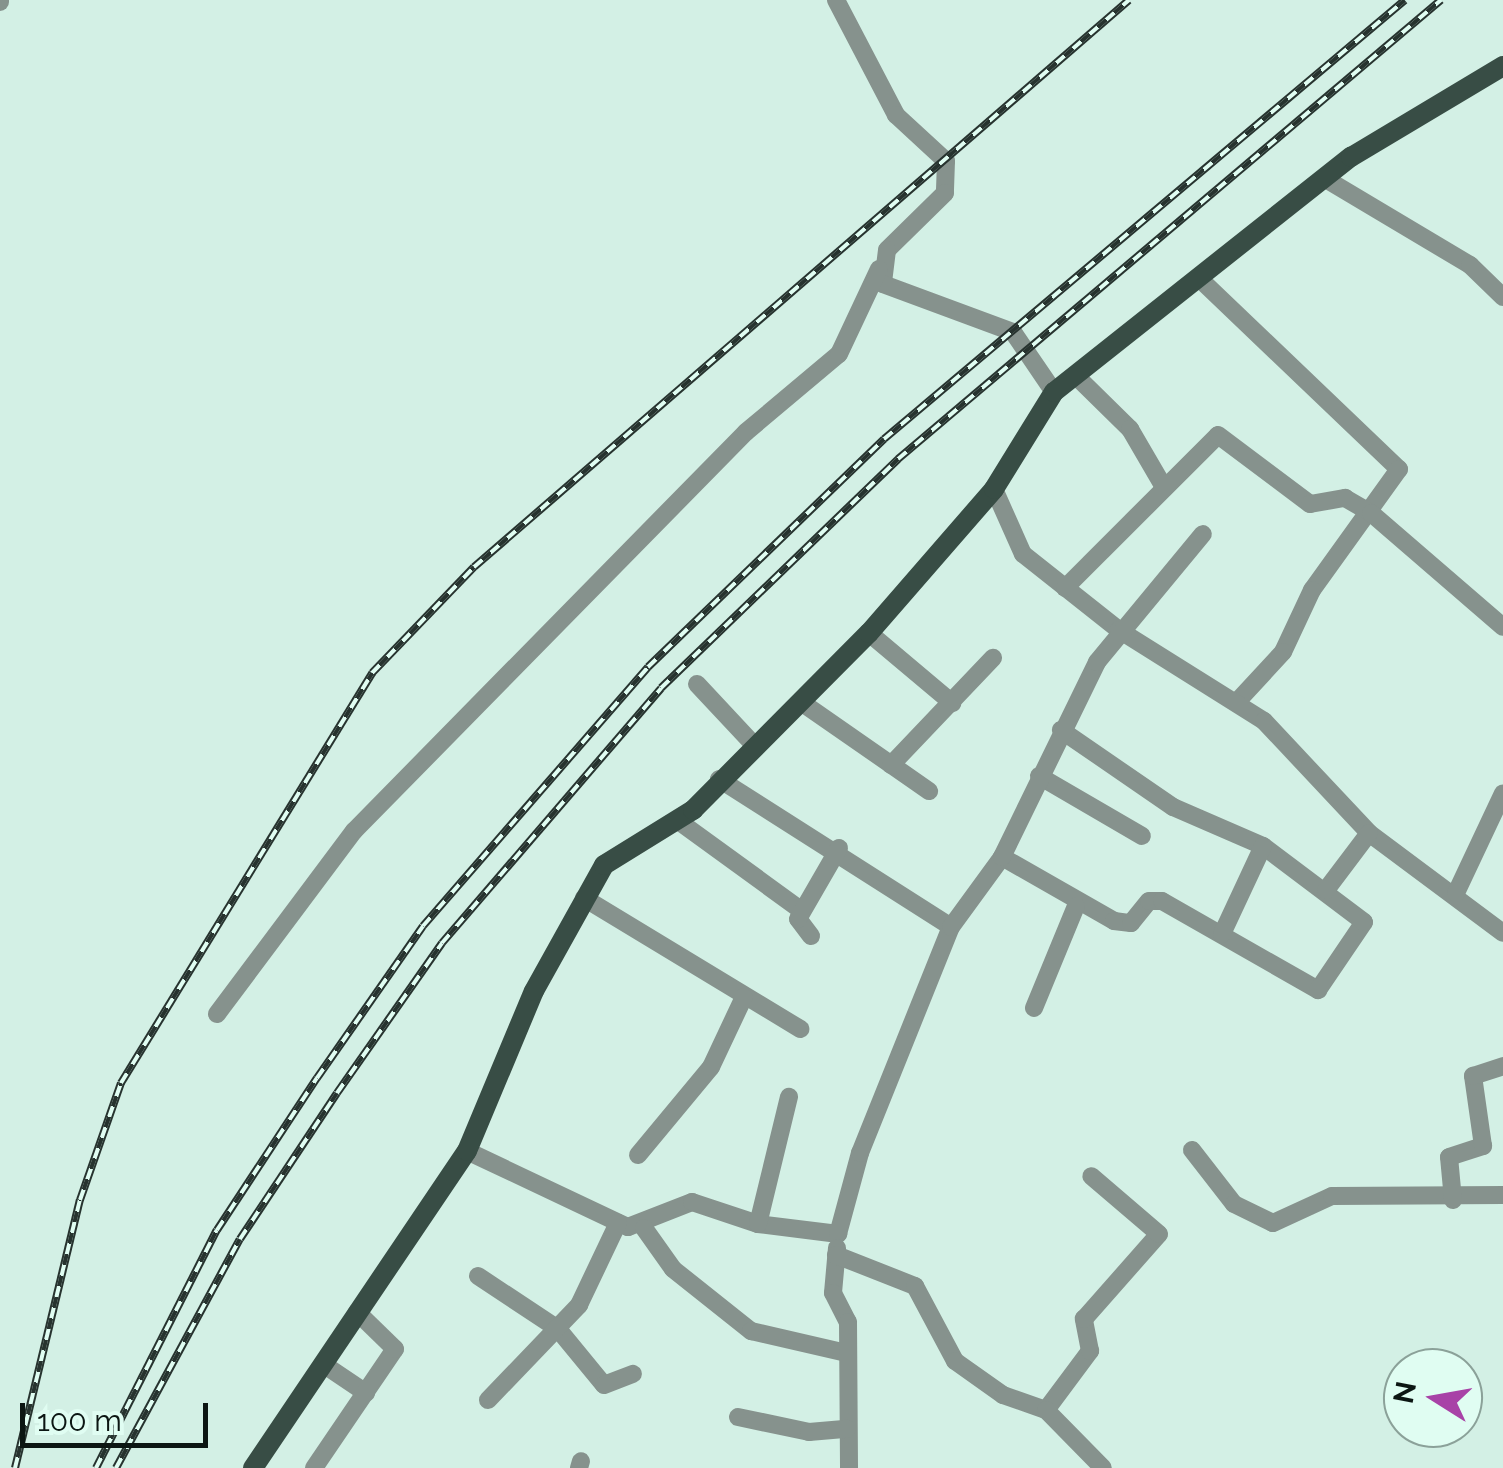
<!DOCTYPE html>
<style>
body{margin:0}
#map{position:relative;width:1503px;height:1468px;overflow:hidden;background:#d3f0e5;font-family:Raleway,sans-serif}
div>[style]{position:absolute}
.minor>*{height:18px;margin:-9px;padding:0 9px;transform-origin:9px;border-radius:9px;background:#86928d}
.major>*{height:20px;margin:-10px;padding:0 10px;transform-origin:10px;border-radius:10px;background:#384d45}
.rail>*{height:8px;margin-top:-4px;transform-origin:0;background:repeating-linear-gradient(90deg,#e0fdf2 0 11px,#27332f 0 22px);box-sizing:border-box;border-block:2px solid #27332f}
span{translate:-50% -50%;white-space:nowrap;text-align:center;line-height:1.15;-webkit-text-stroke:8px #e0fdf2;paint-order:stroke}
.north{position:absolute;left:1383px;top:1348px;width:100px;height:100px;box-sizing:border-box;background:#e0fdf2;border:2px solid #8ba199;border-radius:50%;rotate:281deg;font-size:28px;font-weight:700;line-height:40px;text-align:center;color:#0c1613}
.north::after{content:'';display:block;margin:auto;width:35px;height:45px;background:#a842a7;clip-path:polygon(50% 0,100% 100%,50% 72%,0 100%)}
.scale{position:absolute;left:20px;top:1403px;width:188px;height:45px;box-sizing:border-box;border:5px solid #0c1613;border-top:0;padding-left:12px;font-size:30px;line-height:35px;white-space:nowrap;color:#0c1613;-webkit-text-stroke:8px #e0fdf2;paint-order:stroke}
</style>
<div id="map">
<div class="minor">
<i style="left:836px;top:0;width:130px;rotate:62.4deg"></i>
<i style="left:896px;top:115px;width:68px;rotate:42.6deg"></i>
<i style="left:946px;top:161px;width:32px;rotate:92deg"></i>
<i style="left:945px;top:193px;width:81px;rotate:135.5deg"></i>
<i style="left:887px;top:250px;width:34px;rotate:97deg"></i>
<i style="left:883px;top:284px;width:139px;rotate:20.3deg"></i>
<i style="left:1013px;top:332px;width:73px;rotate:55.7deg"></i>
<i style="left:0;top:2px;width:2px;rotate:-90deg"></i>
<i style="left:1324px;top:178px;width:170px;rotate:30.8deg"></i>
<i style="left:1470px;top:265px;width:46px;rotate:44.1deg"></i>
<i style="left:1203px;top:282px;width:271px;rotate:43.7deg"></i>
<i style="left:1399px;top:469px;width:149px;rotate:125.7deg"></i>
<i style="left:1312px;top:590px;width:68px;rotate:115.1deg"></i>
<i style="left:1283px;top:652px;width:69px;rotate:132.7deg"></i>
<i style="left:1076px;top:376px;width:76px;rotate:44.5deg"></i>
<i style="left:1130px;top:429px;width:64px;rotate:59.8deg"></i>
<i style="left:994px;top:489px;width:71px;rotate:66deg"></i>
<i style="left:1023px;top:554px;width:122px;rotate:38.4deg"></i>
<i style="left:1119px;top:630px;width:171px;rotate:32.1deg"></i>
<i style="left:1264px;top:721px;width:154px;rotate:46.8deg"></i>
<i style="left:1369px;top:833px;width:167px;rotate:36.7deg"></i>
<i style="left:1065px;top:588px;width:216px;rotate:-45deg"></i>
<i style="left:1218px;top:435px;width:115px;rotate:36.9deg"></i>
<i style="left:1310px;top:504px;width:36px;rotate:-10deg"></i>
<i style="left:1345px;top:498px;width:30px;rotate:30deg"></i>
<i style="left:1371px;top:513px;width:174px;rotate:40.8deg"></i>
<i style="left:869px;top:633px;width:109px;rotate:40.1deg"></i>
<i style="left:697px;top:684px;width:85px;rotate:46.9deg"></i>
<i style="left:801px;top:702px;width:156px;rotate:34.8deg"></i>
<i style="left:891px;top:765px;width:148px;rotate:-46.4deg"></i>
<i style="left:1039px;top:776px;width:119px;rotate:30.2deg"></i>
<i style="left:719px;top:779px;width:275px;rotate:32.5deg"></i>
<i style="left:677px;top:820px;width:153px;rotate:36deg"></i>
<i style="left:1002px;top:857px;width:129px;rotate:29.7deg"></i>
<i style="left:1114px;top:921px;width:17px;rotate:7deg"></i>
<i style="left:1131px;top:923px;width:28px;rotate:-51deg"></i>
<i style="left:1149px;top:901px;width:13px"></i>
<i style="left:1162px;top:901px;width:180px;rotate:29.7deg"></i>
<i style="left:1318px;top:990px;width:82px;rotate:-55.9deg"></i>
<i style="left:1364px;top:922px;width:126px;rotate:-143deg"></i>
<i style="left:1263px;top:846px;width:98px;rotate:-156.6deg"></i>
<i style="left:1173px;top:807px;width:136px;rotate:-145.5deg"></i>
<i style="left:1326px;top:890px;width:71px;rotate:-53deg"></i>
<i style="left:1456px;top:893px;width:110px;rotate:-64.8deg"></i>
<i style="left:584px;top:898px;width:253px;rotate:31.2deg"></i>
<i style="left:1222px;top:934px;width:97px;rotate:-65deg"></i>
<i style="left:811px;top:936px;width:21px;rotate:-127deg"></i>
<i style="left:798px;top:919px;width:82px;rotate:-60deg"></i>
<i style="left:1034px;top:1008px;width:110px;rotate:-67.6deg"></i>
<i style="left:217px;top:1014px;width:229px;rotate:-53.2deg"></i>
<i style="left:354px;top:831px;width:559px;rotate:-45.51deg"></i>
<i style="left:746px;top:432px;width:121px;rotate:-40deg"></i>
<i style="left:839px;top:354px;width:94px;rotate:-64.8deg"></i>
<i style="left:1192px;top:1150px;width:68px;rotate:52.1deg"></i>
<i style="left:1234px;top:1204px;width:43px;rotate:26deg"></i>
<i style="left:1273px;top:1223px;width:65px;rotate:-24.6deg"></i>
<i style="left:1332px;top:1196px;width:171px;rotate:-0.3deg"></i>
<i style="left:467px;top:1151px;width:178px;rotate:25.3deg"></i>
<i style="left:628px;top:1227px;width:69px;rotate:-21.3deg"></i>
<i style="left:692px;top:1202px;width:70px;rotate:18.4deg"></i>
<i style="left:758px;top:1224px;width:81px;rotate:7.1deg"></i>
<i style="left:838px;top:1234px;width:84px;rotate:-74.8deg"></i>
<i style="left:860px;top:1153px;width:244px;rotate:-68.1deg"></i>
<i style="left:951px;top:927px;width:87px;rotate:-53.9deg"></i>
<i style="left:1002px;top:857px;width:217px;rotate:-64deg"></i>
<i style="left:1097px;top:662px;width:166px;rotate:-50.4deg"></i>
<i style="left:638px;top:1155px;width:114px;rotate:-50.3deg"></i>
<i style="left:711px;top:1067px;width:77px;rotate:-64.8deg"></i>
<i style="left:1453px;top:1200px;width:43px;rotate:-95.3deg"></i>
<i style="left:1449px;top:1157px;width:36px;rotate:-18deg"></i>
<i style="left:1483px;top:1146px;width:71px;rotate:-98.1deg"></i>
<i style="left:1473px;top:1076px;width:32px;rotate:-18deg"></i>
<i style="left:758px;top:1224px;width:131px;rotate:-76.3deg"></i>
<i style="left:644px;top:1228px;width:50px;rotate:54.7deg"></i>
<i style="left:673px;top:1269px;width:100px;rotate:38.5deg"></i>
<i style="left:751px;top:1331px;width:98px;rotate:13deg"></i>
<i style="left:837px;top:1248px;width:45px;rotate:95.1deg"></i>
<i style="left:833px;top:1293px;width:33px;rotate:63deg"></i>
<i style="left:848px;top:1322px;width:146px;rotate:89.6deg"></i>
<i style="left:836px;top:1255px;width:85px;rotate:21.4deg"></i>
<i style="left:915px;top:1286px;width:85px;rotate:61.9deg"></i>
<i style="left:955px;top:1361px;width:59px;rotate:35.3deg"></i>
<i style="left:1003px;top:1395px;width:46px;rotate:19.2deg"></i>
<i style="left:1046px;top:1410px;width:74px;rotate:-53.3deg"></i>
<i style="left:1090px;top:1351px;width:33px;rotate:-101deg"></i>
<i style="left:1084px;top:1319px;width:113px;rotate:-48.6deg"></i>
<i style="left:1159px;top:1234px;width:89px;rotate:-139.5deg"></i>
<i style="left:478px;top:1276px;width:96px;rotate:33.5deg"></i>
<i style="left:558px;top:1329px;width:72px;rotate:50.6deg"></i>
<i style="left:604px;top:1385px;width:31px;rotate:-21deg"></i>
<i style="left:323px;top:1364px;width:52px;rotate:34deg"></i>
<i style="left:488px;top:1400px;width:132px;rotate:-46.2deg"></i>
<i style="left:579px;top:1305px;width:91px;rotate:-64.6deg"></i>
<i style="left:1046px;top:1410px;width:81px;rotate:45.5deg"></i>
<i style="left:738px;top:1417px;width:73px;rotate:11.9deg"></i>
<i style="left:809px;top:1432px;width:38px;rotate:-5deg"></i>
<i style="left:314px;top:1468px;width:144px;rotate:-55.8deg"></i>
<i style="left:395px;top:1349px;width:53px;rotate:-135.8deg"></i>
<i style="left:579px;top:1468px;width:7px;rotate:-74deg"></i>
</div>
<div class="major">
<i style="left:253px;top:1468px;width:382px;rotate:-56deg"></i>
<i style="left:467px;top:1151px;width:173px;rotate:-67.3deg"></i>
<i style="left:534px;top:991px;width:144px;rotate:-60.9deg"></i>
<i style="left:604px;top:865px;width:105px;rotate:-31.7deg"></i>
<i style="left:693px;top:810px;width:250px;rotate:-45.2deg"></i>
<i style="left:869px;top:633px;width:191px;rotate:-49deg"></i>
<i style="left:994px;top:489px;width:114px;rotate:-58.3deg"></i>
<i style="left:1054px;top:392px;width:379px;rotate:-38.4deg"></i>
<i style="left:1351px;top:157px;width:177px;rotate:-30.9deg"></i>
</div>
<div class="rail">
<i style="left:15px;top:1468px;width:276px;rotate:-76.4deg"></i>
<i style="left:80px;top:1200px;width:124px;rotate:-70.7deg"></i>
<i style="left:121px;top:1083px;width:481px;rotate:-58.5deg"></i>
<i style="left:372px;top:673px;width:147px;rotate:-46.1deg"></i>
<i style="left:474px;top:567px;width:866px;rotate:-40.88deg"></i>
<i style="left:96px;top:1468px;width:267px;rotate:-63.1deg"></i>
<i style="left:217px;top:1230px;width:182px;rotate:-56.7deg"></i>
<i style="left:317px;top:1078px;width:185px;rotate:-55.1deg"></i>
<i style="left:423px;top:926px;width:343px;rotate:-49deg"></i>
<i style="left:648px;top:667px;width:328px;rotate:-44deg"></i>
<i style="left:884px;top:439px;width:681px;rotate:-40.12deg"></i>
<i style="left:116px;top:1468px;width:260px;rotate:-61.6deg"></i>
<i style="left:240px;top:1239px;width:175px;rotate:-56.4deg"></i>
<i style="left:337px;top:1093px;width:183px;rotate:-55deg"></i>
<i style="left:442px;top:943px;width:336px;rotate:-49.3deg"></i>
<i style="left:661px;top:688px;width:330px;rotate:-44deg"></i>
<i style="left:898px;top:459px;width:711px;rotate:-40.21deg"></i>
</div>
<div class="north">N</div>
<div class="scale">100 m</div>
</div>
